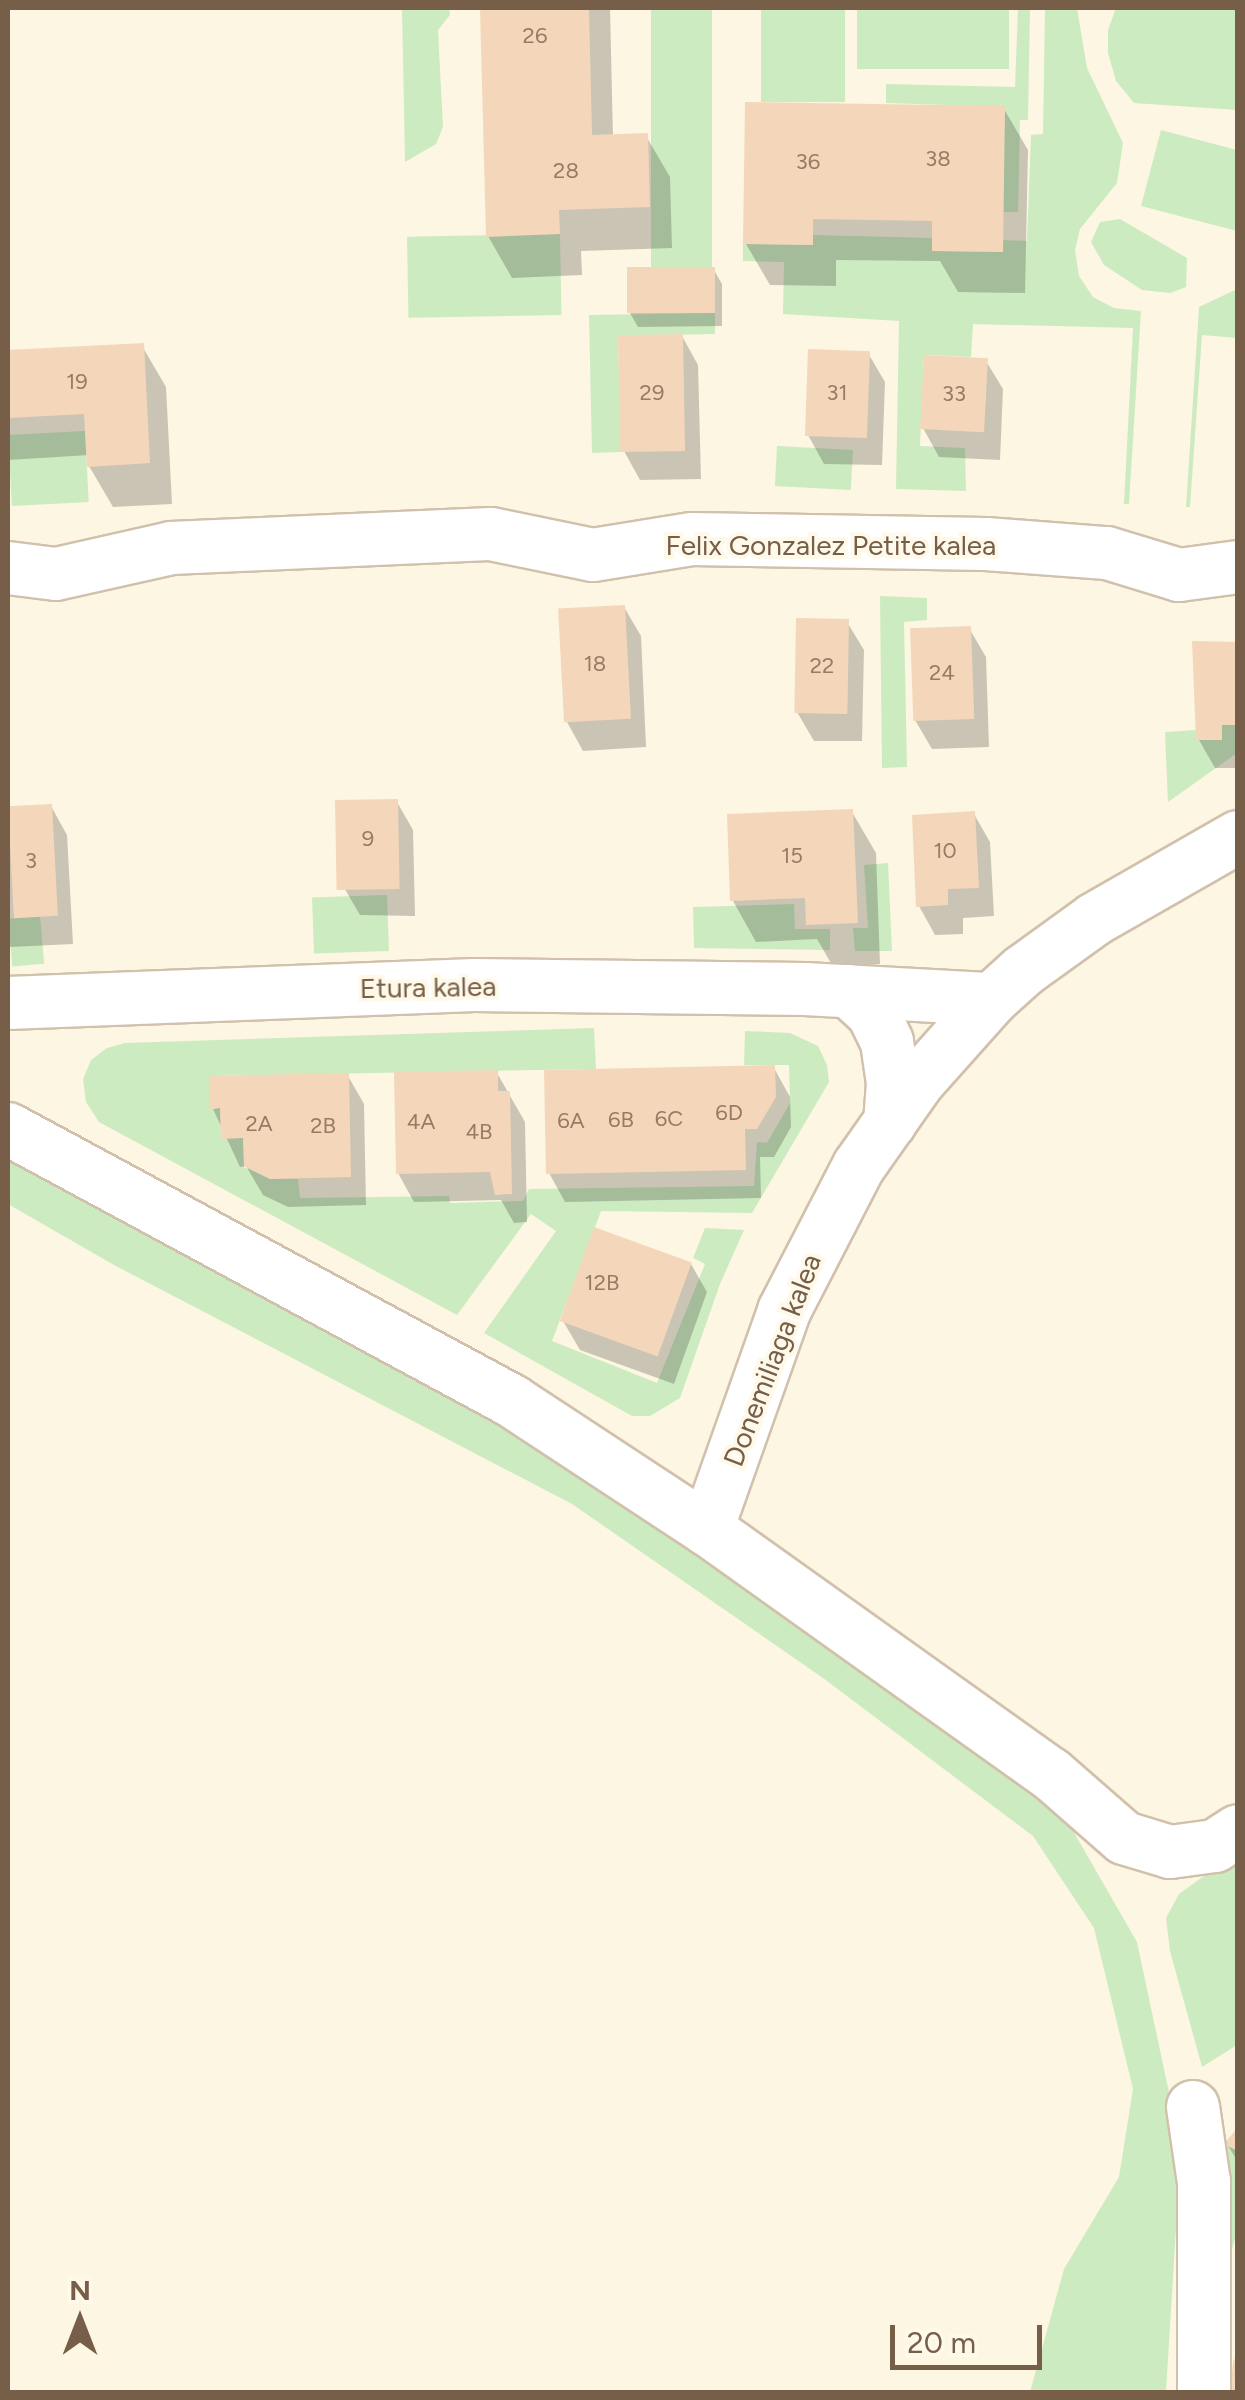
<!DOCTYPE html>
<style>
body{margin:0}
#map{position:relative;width:1245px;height:2400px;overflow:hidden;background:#fdf6e3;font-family:Figtree,sans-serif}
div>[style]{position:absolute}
.green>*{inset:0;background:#cdebc1;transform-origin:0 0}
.shadow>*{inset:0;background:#0003}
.building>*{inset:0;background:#f4d7ba;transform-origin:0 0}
.roads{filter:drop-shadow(2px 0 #d1c1ac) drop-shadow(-2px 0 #d1c1ac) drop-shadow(0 2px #d1c1ac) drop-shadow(0 -2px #d1c1ac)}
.minor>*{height:52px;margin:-26px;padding:0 26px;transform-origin:26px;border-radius:26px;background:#fff}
span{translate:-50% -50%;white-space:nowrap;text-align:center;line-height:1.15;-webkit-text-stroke:8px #fff9ea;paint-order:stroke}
.number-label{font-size:22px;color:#967c64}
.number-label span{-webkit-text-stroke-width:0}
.street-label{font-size:28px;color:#765e48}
.frame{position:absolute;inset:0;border:10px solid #765e48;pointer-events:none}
.north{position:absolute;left:30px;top:2270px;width:100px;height:100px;-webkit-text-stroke:8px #fff9ea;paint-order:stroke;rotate:0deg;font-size:28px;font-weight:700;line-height:40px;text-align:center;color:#765e48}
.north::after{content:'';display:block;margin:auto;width:35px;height:45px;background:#765e48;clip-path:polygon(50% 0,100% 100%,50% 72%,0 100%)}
.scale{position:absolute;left:890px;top:2325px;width:152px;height:45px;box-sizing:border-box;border:5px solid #765e48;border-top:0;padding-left:12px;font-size:30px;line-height:35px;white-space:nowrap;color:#765e48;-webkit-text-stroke:8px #fff9ea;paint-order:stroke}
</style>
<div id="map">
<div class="green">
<i style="clip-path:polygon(402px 8px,449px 8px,450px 15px,438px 30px,443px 127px,436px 144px,405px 162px)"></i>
<i style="left:651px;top:8px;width:61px;height:260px"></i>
<i style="left:761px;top:8px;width:84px;height:94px"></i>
<i style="left:857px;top:8px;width:152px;height:61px"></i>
<i style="clip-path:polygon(1018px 8px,1030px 8px,1028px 120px,1020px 120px,1018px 212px,1002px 212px,1005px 107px,886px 103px,886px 84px,1015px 87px)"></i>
<i style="clip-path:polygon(1045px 8px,1077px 8px,1087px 68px,1123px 143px,1117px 183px,1080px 229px,1075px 250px,1079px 276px,1093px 297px,1114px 308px,1141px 311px,1129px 504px,1124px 504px,1133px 328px,973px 324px,971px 357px,924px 355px,920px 446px,965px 448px,966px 491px,896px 489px,899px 321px,783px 314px,784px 262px,743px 261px,743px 244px,813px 245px,813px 235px,932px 238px,932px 251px,1002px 252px,1002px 240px,1027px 241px,1031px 135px,1043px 134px)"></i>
<i style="clip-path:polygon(1116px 8px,1237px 8px,1237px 110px,1134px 103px,1116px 81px,1108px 53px,1108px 30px)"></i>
<i style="clip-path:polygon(1161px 130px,1237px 150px,1237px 231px,1141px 206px)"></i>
<i style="clip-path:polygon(1120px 219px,1187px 258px,1186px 287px,1170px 293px,1142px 290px,1104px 265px,1091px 242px,1100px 222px)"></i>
<i style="left:560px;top:234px;width:81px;height:153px;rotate:89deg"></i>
<i style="clip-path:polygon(1237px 289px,1237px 338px,1202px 335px,1190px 507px,1186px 507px,1199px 307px)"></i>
<i style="clip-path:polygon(715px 313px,715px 334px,618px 336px,621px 452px,592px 453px,589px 315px)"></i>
<i style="left:85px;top:431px;width:71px;height:77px;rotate:87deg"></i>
<i style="left:777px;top:446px;width:76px;height:40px;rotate:3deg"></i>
<i style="clip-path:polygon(880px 596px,927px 598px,927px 620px,904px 622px,907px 767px,882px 768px)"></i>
<i style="clip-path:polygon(1222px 725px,1237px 725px,1237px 753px,1168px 802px,1165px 732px,1196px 730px,1197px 740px,1222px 740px)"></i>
<i style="clip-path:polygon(888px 863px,892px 951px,855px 951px,853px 928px,868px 928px,864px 865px)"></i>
<i style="left:387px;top:895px;width:56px;height:75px;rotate:88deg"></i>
<i style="clip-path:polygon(794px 904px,795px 929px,830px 929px,830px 950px,694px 948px,693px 907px)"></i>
<i style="left:40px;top:916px;width:48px;height:32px;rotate:85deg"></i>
<i style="clip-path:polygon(594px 1028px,596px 1069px,210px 1076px,210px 1109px,220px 1108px,221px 1138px,243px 1138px,244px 1167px,270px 1179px,298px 1179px,300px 1198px,449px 1196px,450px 1203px,523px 1201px,529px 1189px,754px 1186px,757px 1142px,767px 1143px,790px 1103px,789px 1065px,744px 1065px,745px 1031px,790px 1033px,818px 1046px,827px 1065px,829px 1082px,752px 1213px,601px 1211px,552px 1341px,657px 1383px,705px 1264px,693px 1258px,705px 1228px,744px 1230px,720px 1284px,680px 1398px,650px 1416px,632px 1416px,484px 1333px,556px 1231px,531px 1214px,457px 1315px,99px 1122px,86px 1102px,83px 1079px,91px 1060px,107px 1048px,125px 1043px)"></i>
<i style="clip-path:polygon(8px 1151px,609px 1479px,1057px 1803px,1137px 1942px,1171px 2102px,1178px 2196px,1166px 2392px,1030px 2392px,1064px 2269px,1119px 2177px,1133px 2089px,1094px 1928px,1033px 1836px,823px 1678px,572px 1504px,114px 1265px,8px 1204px)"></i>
<i style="clip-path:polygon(1237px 1852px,1237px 2045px,1202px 2067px,1170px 1951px,1166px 1918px,1179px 1894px)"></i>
<i style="clip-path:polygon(1224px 2144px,1237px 2151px,1238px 2228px,1229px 2259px)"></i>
</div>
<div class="shadow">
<i style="clip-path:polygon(483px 8px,610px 8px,613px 137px,646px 136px,670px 177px,672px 248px,581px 251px,582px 275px,512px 278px,488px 236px)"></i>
<i style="clip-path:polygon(1004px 109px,1028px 150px,1025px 293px,958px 292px,940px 261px,836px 260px,836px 286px,770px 285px,746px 244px)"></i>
<i style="clip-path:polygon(714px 270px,722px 284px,722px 326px,638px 327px,630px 313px)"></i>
<i style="clip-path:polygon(682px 336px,698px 365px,701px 479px,640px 480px,624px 451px)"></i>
<i style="clip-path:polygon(142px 346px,166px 387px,172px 504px,113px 507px,89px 466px,89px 455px,8px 460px,8px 353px)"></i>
<i style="clip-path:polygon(868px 353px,885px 382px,882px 465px,824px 464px,808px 435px)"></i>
<i style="clip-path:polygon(986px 361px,1003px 389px,1000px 460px,939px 457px,923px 428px)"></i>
<i style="clip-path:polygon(624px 607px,641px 636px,646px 747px,583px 751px,567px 722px)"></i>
<i style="clip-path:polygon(847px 622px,864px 650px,862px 741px,814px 741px,797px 712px)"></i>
<i style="clip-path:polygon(969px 628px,986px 657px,989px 747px,932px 749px,915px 720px)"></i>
<i style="clip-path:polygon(1238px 644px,1237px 768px,1215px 768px,1199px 740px)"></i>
<i style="clip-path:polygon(397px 802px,413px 830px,415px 916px,360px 915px,343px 886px)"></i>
<i style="clip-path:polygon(51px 806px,67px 835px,73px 944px,10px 947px,8px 808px)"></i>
<i style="clip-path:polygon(852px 812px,876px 853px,880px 964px,832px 965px,817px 939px,756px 942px,733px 901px)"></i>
<i style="clip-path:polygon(974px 814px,990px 842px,994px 916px,963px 918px,963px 934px,935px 935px,919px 906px)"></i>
<i style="clip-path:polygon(774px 1068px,790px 1097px,791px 1127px,774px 1157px,760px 1157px,761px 1198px,565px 1202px,549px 1173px)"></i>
<i style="clip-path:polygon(497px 1073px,525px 1122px,527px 1222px,514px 1223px,501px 1200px,414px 1202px,398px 1173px)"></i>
<i style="clip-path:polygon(348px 1076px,364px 1104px,366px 1205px,288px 1207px,263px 1195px,246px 1166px,240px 1167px,213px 1109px)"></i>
<i style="clip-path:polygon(691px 1264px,707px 1292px,674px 1384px,580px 1350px,563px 1321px)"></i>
<i style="clip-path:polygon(1238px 2131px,1238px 2162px,1227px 2144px)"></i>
</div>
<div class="building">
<i style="clip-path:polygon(480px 8px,589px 8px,592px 135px,648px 133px,650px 207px,559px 210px,560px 234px,486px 237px)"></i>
<i style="clip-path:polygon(745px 102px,1005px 106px,1003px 252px,932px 251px,932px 221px,813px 219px,813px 245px,743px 244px)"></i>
<i style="left:715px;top:267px;width:46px;height:88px;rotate:90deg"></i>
<i style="left:683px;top:334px;width:117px;height:65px;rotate:89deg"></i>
<i style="clip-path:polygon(144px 343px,150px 463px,87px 467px,84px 414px,8px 418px,8px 350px)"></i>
<i style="left:808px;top:349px;width:62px;height:87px;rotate:2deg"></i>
<i style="left:924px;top:355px;width:64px;height:74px;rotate:3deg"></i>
<i style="left:625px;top:605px;width:114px;height:67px;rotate:87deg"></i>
<i style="left:796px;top:618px;width:53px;height:95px;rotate:1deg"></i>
<i style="left:971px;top:626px;width:93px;height:61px;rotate:88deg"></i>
<i style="clip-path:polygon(1192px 641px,1238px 642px,1238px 725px,1222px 725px,1222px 740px,1196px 740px)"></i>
<i style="left:398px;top:799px;width:90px;height:63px;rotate:89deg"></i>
<i style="left:52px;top:804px;width:112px;height:44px;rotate:87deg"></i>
<i style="clip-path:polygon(853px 809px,858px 923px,806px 925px,805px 898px,730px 901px,727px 814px)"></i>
<i style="clip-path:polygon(975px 811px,979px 888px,948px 889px,948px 905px,916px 907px,912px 815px)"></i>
<i style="clip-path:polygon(775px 1065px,776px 1097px,757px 1129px,745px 1129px,746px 1170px,546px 1174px,544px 1070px)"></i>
<i style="clip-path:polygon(498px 1070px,498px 1091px,510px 1091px,512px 1194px,495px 1195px,490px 1172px,396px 1174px,394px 1072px)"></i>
<i style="clip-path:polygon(349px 1073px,351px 1177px,270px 1179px,244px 1166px,243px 1138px,221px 1139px,220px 1108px,210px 1109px,210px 1076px)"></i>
<i style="left:594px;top:1227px;width:104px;height:100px;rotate:20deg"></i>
<i style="clip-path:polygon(1238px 2127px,1238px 2151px,1224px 2144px)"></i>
<i style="clip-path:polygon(1238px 2352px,1238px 2392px,1230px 2392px,1233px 2362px)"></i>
</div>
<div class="roads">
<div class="minor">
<i style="left:8px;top:568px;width:48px;rotate:7.1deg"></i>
<i style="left:56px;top:574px;width:118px;rotate:-12.7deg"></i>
<i style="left:171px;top:548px;width:320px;rotate:-2.5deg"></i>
<i style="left:491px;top:534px;width:104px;rotate:11.6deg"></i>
<i style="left:593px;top:555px;width:100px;rotate:-9.2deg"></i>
<i style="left:692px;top:539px;width:59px;rotate:1deg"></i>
<i style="left:751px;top:540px;width:235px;rotate:1deg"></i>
<i style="left:986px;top:544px;width:121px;rotate:4.3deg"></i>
<i style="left:1107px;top:553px;width:75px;rotate:17deg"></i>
<i style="left:1179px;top:575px;width:60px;rotate:-7.7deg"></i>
<i style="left:849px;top:991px;width:33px;rotate:43deg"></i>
<i style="left:873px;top:1013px;width:32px;rotate:64deg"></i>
<i style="left:887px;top:1042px;width:41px;rotate:81.7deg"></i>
<i style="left:893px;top:1083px;width:40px;rotate:94.3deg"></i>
<i style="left:8px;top:1003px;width:467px;rotate:-2.2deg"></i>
<i style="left:475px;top:985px;width:330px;rotate:0.7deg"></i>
<i style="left:805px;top:989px;width:187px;rotate:3.1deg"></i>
<i style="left:8px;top:1129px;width:573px;rotate:28.35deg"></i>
<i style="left:512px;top:1401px;width:233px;rotate:33.3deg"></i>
<i style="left:707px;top:1529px;width:422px;rotate:35.5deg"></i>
<i style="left:1051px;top:1774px;width:97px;rotate:41.2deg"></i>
<i style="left:1124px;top:1838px;width:48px;rotate:16.9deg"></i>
<i style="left:1170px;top:1852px;width:45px;rotate:-7.6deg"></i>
<i style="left:1215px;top:1846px;width:27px;rotate:-33deg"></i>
<i style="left:707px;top:1529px;width:231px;rotate:-70.5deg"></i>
<i style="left:784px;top:1311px;width:163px;rotate:-62.7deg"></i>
<i style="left:859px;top:1166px;width:103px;rotate:-54.9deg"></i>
<i style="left:918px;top:1082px;width:111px;rotate:-48.3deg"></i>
<i style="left:992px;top:999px;width:42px;rotate:-42.1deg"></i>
<i style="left:1023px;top:971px;width:89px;rotate:-35.8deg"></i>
<i style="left:1095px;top:919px;width:165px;rotate:-29.8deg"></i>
<i style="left:1193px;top:2107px;width:76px;rotate:81.7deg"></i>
<i style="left:1204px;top:2182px;width:210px;rotate:90deg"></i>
</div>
</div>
<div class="number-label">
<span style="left:535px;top:36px">26</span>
<span style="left:938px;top:159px">38</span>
<span style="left:808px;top:162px">36</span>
<span style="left:566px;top:171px">28</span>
<span style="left:77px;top:382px">19</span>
<span style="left:652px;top:393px">29</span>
<span style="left:837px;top:393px">31</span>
<span style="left:954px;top:394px">33</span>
<span style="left:595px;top:664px">18</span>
<span style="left:822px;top:666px">22</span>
<span style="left:942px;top:673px">24</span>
<span style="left:368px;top:839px">9</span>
<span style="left:945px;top:851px">10</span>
<span style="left:792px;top:856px">15</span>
<span style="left:31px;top:861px">3</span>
<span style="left:729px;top:1113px">6D</span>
<span style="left:669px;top:1119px">6C</span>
<span style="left:621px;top:1120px">6B</span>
<span style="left:571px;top:1121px">6A</span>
<span style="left:421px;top:1122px">4A</span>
<span style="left:259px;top:1124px">2A</span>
<span style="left:323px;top:1126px">2B</span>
<span style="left:479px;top:1132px">4B</span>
<span style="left:602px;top:1283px">12B</span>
</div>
<div class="street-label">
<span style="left:831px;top:545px">Felix Gonzalez Petite kalea</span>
<span style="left:428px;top:987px;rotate:-1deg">Etura kalea</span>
<span style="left:772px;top:1360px;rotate:-69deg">Donemiliaga kalea</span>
</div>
<div class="frame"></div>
<div class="north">N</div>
<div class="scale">20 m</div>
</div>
